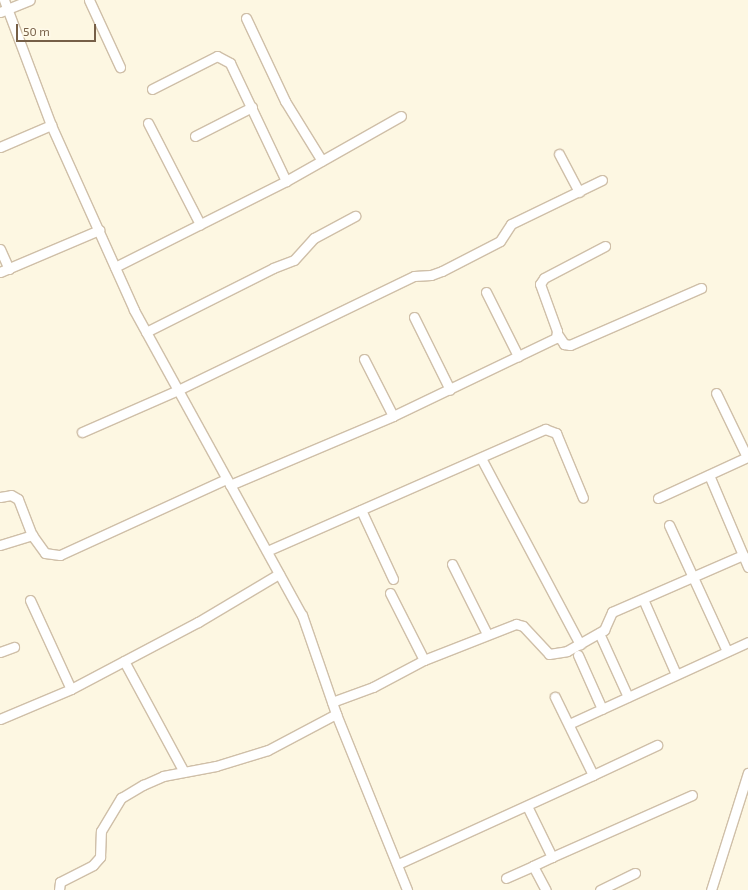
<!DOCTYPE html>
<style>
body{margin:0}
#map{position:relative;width:748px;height:890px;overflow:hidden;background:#fdf7e2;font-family:"Exo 2",sans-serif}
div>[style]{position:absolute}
.roads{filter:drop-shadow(1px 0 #cfbfa8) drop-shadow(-1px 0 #cfbfa8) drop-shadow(0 1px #cfbfa8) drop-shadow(0 -1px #cfbfa8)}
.minor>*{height:9px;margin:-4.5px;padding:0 4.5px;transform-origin:4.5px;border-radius:4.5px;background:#fff}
span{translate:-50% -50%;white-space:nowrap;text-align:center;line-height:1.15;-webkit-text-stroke:3px #fffae9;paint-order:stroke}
.scale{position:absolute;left:16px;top:24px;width:80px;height:18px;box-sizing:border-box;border:2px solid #765f47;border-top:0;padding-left:5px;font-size:12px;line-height:14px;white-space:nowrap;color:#765f47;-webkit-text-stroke:3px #fffae9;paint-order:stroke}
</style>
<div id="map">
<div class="roads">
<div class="minor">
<i style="left:4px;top:0;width:134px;rotate:69.4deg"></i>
<i style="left:51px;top:125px;width:203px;rotate:65.8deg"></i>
<i style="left:134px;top:310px;width:348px;rotate:61.2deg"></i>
<i style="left:302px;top:615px;width:105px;rotate:71deg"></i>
<i style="left:336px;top:714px;width:190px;rotate:68deg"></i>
<i style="left:89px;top:0;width:74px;rotate:65.2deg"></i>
<i style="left:0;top:12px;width:32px;rotate:-22deg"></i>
<i style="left:246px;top:18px;width:92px;rotate:64.8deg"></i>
<i style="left:285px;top:101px;width:70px;rotate:58.3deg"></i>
<i style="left:152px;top:89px;width:73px;rotate:-26.9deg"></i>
<i style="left:217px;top:56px;width:15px;rotate:28deg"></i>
<i style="left:230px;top:63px;width:131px;rotate:64.6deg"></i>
<i style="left:148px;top:123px;width:114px;rotate:62.8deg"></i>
<i style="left:195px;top:136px;width:64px;rotate:-27deg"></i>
<i style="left:0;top:147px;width:56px;rotate:-23.3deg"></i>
<i style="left:559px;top:154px;width:43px;rotate:62.2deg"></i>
<i style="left:0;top:249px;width:22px;rotate:66deg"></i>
<i style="left:115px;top:267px;width:191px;rotate:-26.7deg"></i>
<i style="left:286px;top:181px;width:132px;rotate:-29.5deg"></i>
<i style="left:0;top:272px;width:108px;rotate:-23deg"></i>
<i style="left:486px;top:292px;width:72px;rotate:63.4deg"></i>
<i style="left:414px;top:317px;width:81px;rotate:63.7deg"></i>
<i style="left:146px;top:332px;width:142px;rotate:-26.7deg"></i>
<i style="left:273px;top:268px;width:22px;rotate:-21deg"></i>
<i style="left:294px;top:260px;width:30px;rotate:-48deg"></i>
<i style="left:314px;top:238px;width:47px;rotate:-28.2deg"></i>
<i style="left:558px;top:335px;width:11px;rotate:56deg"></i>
<i style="left:564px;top:344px;width:6px;rotate:9deg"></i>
<i style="left:570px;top:345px;width:143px;rotate:-23.5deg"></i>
<i style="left:364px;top:359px;width:64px;rotate:63deg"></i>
<i style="left:82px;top:432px;width:105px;rotate:-23.6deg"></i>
<i style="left:178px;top:390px;width:262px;rotate:-25.8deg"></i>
<i style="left:414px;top:276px;width:17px;rotate:-3deg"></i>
<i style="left:431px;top:275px;width:12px;rotate:-20deg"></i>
<i style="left:442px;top:271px;width:65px;rotate:-27.3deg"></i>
<i style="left:500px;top:241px;width:20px;rotate:-57deg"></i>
<i style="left:511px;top:224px;width:101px;rotate:-25.8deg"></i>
<i style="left:481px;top:458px;width:211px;rotate:62deg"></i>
<i style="left:709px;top:475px;width:100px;rotate:67deg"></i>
<i style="left:230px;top:485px;width:177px;rotate:-22.9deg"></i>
<i style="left:393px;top:416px;width:181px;rotate:-25.6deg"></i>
<i style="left:556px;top:338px;width:7px;rotate:-82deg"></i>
<i style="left:557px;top:331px;width:50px;rotate:-109.9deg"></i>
<i style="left:540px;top:284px;width:7px;rotate:-56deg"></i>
<i style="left:544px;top:278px;width:69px;rotate:-27.7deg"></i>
<i style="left:0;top:497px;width:11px;rotate:-10deg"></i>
<i style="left:11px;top:495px;width:8px;rotate:30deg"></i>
<i style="left:18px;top:499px;width:39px;rotate:69deg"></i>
<i style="left:658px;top:498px;width:98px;rotate:-24.7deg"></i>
<i style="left:747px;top:457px;width:71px;rotate:-115.8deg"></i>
<i style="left:361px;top:510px;width:76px;rotate:65.1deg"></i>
<i style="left:669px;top:525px;width:139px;rotate:65.3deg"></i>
<i style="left:0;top:545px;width:34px;rotate:-17deg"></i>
<i style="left:32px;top:535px;width:22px;rotate:54deg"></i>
<i style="left:45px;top:553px;width:15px;rotate:8deg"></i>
<i style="left:60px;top:555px;width:183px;rotate:-24.6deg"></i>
<i style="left:267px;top:551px;width:304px;rotate:-23.7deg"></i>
<i style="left:545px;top:429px;width:12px;rotate:20deg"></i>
<i style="left:556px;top:433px;width:70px;rotate:67.4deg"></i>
<i style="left:452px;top:564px;width:78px;rotate:63.4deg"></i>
<i style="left:390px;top:593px;width:75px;rotate:63.1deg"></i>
<i style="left:643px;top:599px;width:82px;rotate:66.3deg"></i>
<i style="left:30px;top:600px;width:98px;rotate:65.3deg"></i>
<i style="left:599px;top:633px;width:70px;rotate:65.6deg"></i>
<i style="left:0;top:652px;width:15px;rotate:-20deg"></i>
<i style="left:578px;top:655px;width:59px;rotate:66deg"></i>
<i style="left:124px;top:661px;width:126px;rotate:61.6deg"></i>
<i style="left:332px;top:702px;width:44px;rotate:-20.1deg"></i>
<i style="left:373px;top:687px;width:58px;rotate:-27.9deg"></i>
<i style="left:424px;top:660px;width:99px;rotate:-21.4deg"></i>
<i style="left:516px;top:624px;width:7px;rotate:16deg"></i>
<i style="left:523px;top:626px;width:38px;rotate:47deg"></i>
<i style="left:549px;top:654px;width:18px;rotate:-9deg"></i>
<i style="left:567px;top:651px;width:43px;rotate:-29.6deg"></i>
<i style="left:604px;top:630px;width:20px;rotate:-66deg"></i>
<i style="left:612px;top:612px;width:143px;rotate:-23.5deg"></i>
<i style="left:0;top:719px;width:77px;rotate:-22.9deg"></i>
<i style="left:71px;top:689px;width:144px;rotate:-27.8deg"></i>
<i style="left:198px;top:622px;width:94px;rotate:-30.7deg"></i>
<i style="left:569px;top:724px;width:197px;rotate:-24.6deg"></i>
<i style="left:593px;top:775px;width:71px;rotate:-25.1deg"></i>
<i style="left:527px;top:806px;width:57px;rotate:63.9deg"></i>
<i style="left:552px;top:857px;width:21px;rotate:155deg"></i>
<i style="left:533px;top:866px;width:27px;rotate:62deg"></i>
<i style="left:552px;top:857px;width:153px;rotate:-23.9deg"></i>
<i style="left:398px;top:864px;width:214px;rotate:-24.5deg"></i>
<i style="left:593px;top:775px;width:87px;rotate:-116deg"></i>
<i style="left:506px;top:878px;width:30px;rotate:-24deg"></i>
<i style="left:59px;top:890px;width:8px;rotate:-83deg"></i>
<i style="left:60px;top:882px;width:37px;rotate:-27deg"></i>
<i style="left:93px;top:865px;width:11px;rotate:-49deg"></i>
<i style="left:100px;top:857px;width:26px;rotate:-88deg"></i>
<i style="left:101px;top:831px;width:39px;rotate:-59deg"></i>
<i style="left:121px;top:798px;width:26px;rotate:-31deg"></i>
<i style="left:143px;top:785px;width:22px;rotate:-24deg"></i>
<i style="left:163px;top:776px;width:54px;rotate:-10.7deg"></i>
<i style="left:216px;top:766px;width:54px;rotate:-17.1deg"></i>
<i style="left:268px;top:750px;width:77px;rotate:-27.9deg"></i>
<i style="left:600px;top:890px;width:39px;rotate:-26deg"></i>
<i style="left:711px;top:890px;width:123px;rotate:-72.5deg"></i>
</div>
</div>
<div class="scale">50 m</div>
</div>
